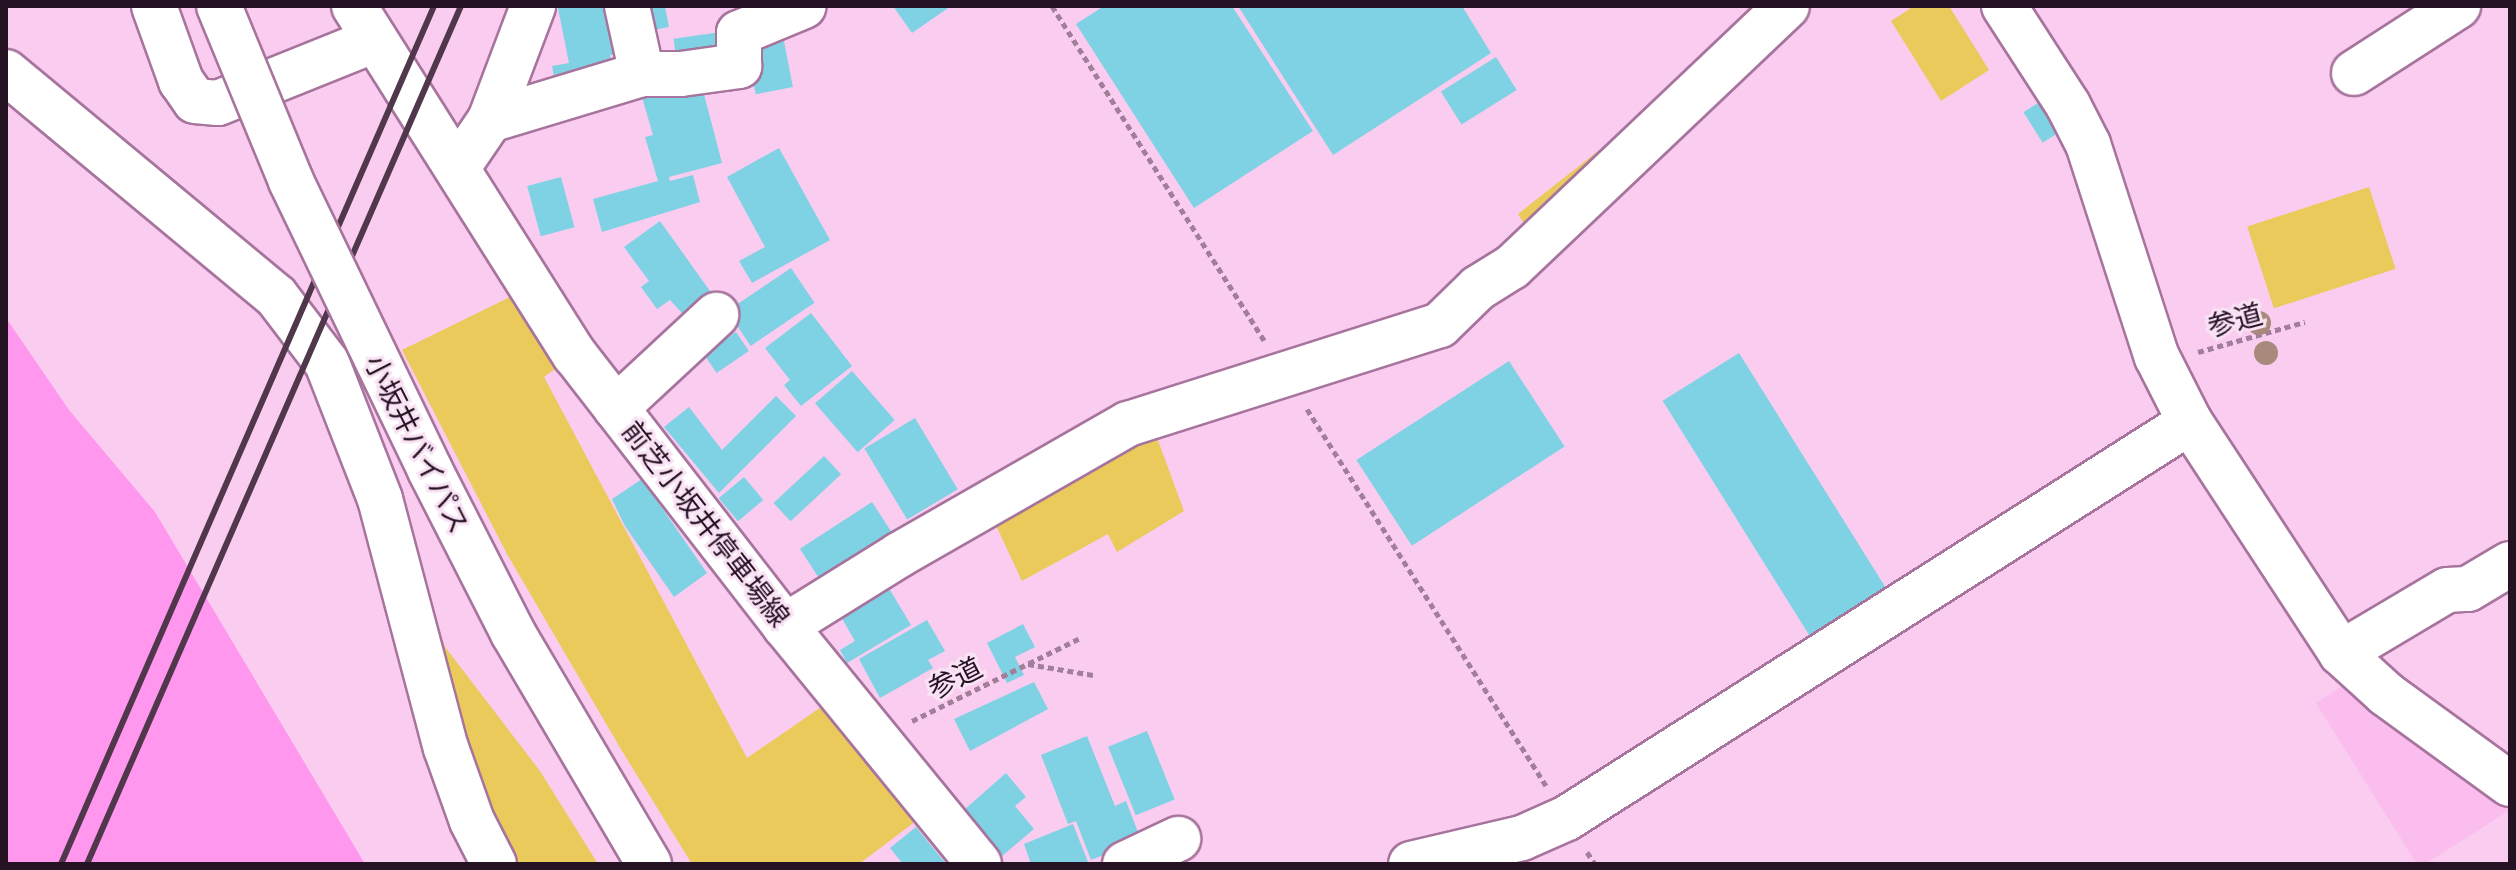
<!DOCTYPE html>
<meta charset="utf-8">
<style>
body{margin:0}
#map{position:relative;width:2516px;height:870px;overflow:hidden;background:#f9ccf0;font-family:Cabin,"Noto Sans JP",sans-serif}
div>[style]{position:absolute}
.built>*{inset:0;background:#fabdee}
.green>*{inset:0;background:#eaca5b;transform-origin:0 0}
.water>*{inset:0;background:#fe97ed}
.building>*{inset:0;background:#7fd2e4;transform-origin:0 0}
.path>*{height:5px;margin-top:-2.5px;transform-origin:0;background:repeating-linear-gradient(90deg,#a17f9a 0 6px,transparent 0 10px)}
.roads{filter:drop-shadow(2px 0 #a7749d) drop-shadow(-2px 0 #a7749d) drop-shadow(0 2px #a7749d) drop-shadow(0 -2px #a7749d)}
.minor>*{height:44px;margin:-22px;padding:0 22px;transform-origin:22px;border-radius:22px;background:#fff}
.major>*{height:44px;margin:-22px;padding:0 22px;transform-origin:22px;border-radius:22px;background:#fff}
.rail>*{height:6px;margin:-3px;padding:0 3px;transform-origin:3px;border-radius:3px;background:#50374b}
.bridges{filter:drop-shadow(2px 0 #a7749d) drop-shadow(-2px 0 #a7749d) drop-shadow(0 2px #a7749d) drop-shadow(0 -2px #a7749d)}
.highway-bridge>*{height:44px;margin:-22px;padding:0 22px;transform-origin:22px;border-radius:22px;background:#fff}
.trees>*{width:24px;height:24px;margin:-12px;border-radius:50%;background:#a78a7b}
span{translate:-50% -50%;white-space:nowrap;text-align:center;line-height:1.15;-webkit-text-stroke:6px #f8e2f3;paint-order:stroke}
.street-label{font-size:28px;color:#251222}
.frame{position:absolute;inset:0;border:8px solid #251222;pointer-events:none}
</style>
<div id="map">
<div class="built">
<i style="clip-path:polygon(2346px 684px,2510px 801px,2510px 810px,2425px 864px,2417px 864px,2316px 703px)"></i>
</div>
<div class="green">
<i style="clip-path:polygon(1752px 6px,1765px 6px,1528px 230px,1518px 214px,1607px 144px)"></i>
<i style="clip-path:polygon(1914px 6px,1949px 6px,1989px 70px,1941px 101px,1891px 21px)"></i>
<i style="left:2369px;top:187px;width:86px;height:128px;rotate:72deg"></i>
<i style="clip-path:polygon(512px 296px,558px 367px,544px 377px,747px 758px,824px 705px,916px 821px,859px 864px,692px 864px,622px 751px,507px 554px,402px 350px)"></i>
<i style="clip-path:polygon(1156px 435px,1184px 511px,1117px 552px,1108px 534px,1022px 581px,993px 519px,1124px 443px)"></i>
<i style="clip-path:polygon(403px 518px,445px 647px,540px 771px,598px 864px,507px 864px,488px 824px)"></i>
</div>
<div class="water">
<i style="clip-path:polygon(6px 318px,69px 410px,155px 512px,365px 864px,6px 864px)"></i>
</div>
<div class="building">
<i style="clip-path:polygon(562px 6px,611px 6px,620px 54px,610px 55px,613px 70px,556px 87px,552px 66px,569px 63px,558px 8px)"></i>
<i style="clip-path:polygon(632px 6px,665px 6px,669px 27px,638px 33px)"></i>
<i style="clip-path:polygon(893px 6px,951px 6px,912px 33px)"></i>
<i style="clip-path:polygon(1104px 6px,1232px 6px,1313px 131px,1194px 208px,1076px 24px)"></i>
<i style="clip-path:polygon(1238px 6px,1462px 6px,1491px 53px,1333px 155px)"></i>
<i style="left:728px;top:31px;width:27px;height:55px;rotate:82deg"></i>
<i style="left:783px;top:36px;width:52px;height:38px;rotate:79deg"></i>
<i style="left:1496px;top:57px;width:39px;height:65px;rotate:58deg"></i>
<i style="clip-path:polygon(700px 79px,722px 163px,669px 177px,670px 181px,693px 175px,700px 202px,602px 232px,593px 199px,658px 181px,645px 137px,653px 135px,641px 94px)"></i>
<i style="left:2043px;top:100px;width:36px;height:23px;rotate:58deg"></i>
<i style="clip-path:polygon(779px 148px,830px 240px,752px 283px,739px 261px,765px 247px,727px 177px)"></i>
<i style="left:561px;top:177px;width:52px;height:35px;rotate:75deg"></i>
<i style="clip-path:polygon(660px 221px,715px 298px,692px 324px,670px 300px,657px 309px,641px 287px,649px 281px,624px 247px)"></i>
<i style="left:791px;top:268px;width:42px;height:77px;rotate:56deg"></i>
<i style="clip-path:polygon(811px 313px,852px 366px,801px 406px,784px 385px,790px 380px,765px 348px)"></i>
<i style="left:736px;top:332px;width:23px;height:39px;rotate:56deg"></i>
<i style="left:1739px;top:353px;width:279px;height:90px;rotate:58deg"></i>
<i style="left:1509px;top:361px;width:102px;height:182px;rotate:57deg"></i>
<i style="left:852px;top:371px;width:65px;height:49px;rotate:49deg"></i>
<i style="clip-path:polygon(776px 396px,796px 416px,719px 493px,664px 427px,689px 407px,722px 450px)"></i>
<i style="left:915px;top:418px;width:83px;height:59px;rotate:59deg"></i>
<i style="left:824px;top:456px;width:25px;height:69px;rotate:47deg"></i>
<i style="left:744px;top:477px;width:30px;height:33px;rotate:50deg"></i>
<i style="clip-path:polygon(642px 479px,707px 573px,674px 597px,625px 526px,612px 499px)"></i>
<i style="left:872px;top:502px;width:37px;height:86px;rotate:57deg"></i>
<i style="clip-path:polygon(881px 575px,911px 625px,847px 663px,840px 650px,855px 641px,833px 603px)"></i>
<i style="clip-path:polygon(927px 620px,945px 651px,928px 660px,933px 668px,880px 698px,859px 659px)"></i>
<i style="clip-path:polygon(1023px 624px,1035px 647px,1015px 657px,1024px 675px,1007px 683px,987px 643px)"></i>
<i style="clip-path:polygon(1034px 682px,1048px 709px,970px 751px,954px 719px)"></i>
<i style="left:1147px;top:731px;width:74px;height:42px;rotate:68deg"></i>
<i style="clip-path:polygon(1087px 736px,1115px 806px,1126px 801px,1141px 840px,1091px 860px,1076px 821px,1068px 824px,1041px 755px)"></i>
<i style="clip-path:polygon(1006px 773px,1026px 797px,1015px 806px,1034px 829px,1002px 856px,964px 810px)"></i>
<i style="clip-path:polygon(1073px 824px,1088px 862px,1031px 864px,1024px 844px)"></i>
<i style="clip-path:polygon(916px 827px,946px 864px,903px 864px,890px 848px)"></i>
</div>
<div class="path">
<i style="left:1052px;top:6px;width:396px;rotate:57.6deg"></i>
<i style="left:2198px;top:352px;width:111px;rotate:-15.7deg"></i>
<i style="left:1307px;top:409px;width:446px;rotate:57.6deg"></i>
<i style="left:1028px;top:664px;width:66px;rotate:9.6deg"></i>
<i style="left:912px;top:721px;width:187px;rotate:-26.3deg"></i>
<i style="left:1587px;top:852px;width:14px;rotate:56deg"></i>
</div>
<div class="roads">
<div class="minor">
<i style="left:154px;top:6px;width:80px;rotate:70.2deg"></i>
<i style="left:181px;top:81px;width:24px;rotate:55deg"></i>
<i style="left:195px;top:101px;width:23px;rotate:5deg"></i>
<i style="left:218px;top:103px;width:169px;rotate:-21.9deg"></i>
<i style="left:627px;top:6px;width:70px;rotate:77.6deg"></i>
<i style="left:2004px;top:6px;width:118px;rotate:57.1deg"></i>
<i style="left:2068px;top:105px;width:44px;rotate:62.9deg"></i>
<i style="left:2088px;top:144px;width:224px;rotate:72.1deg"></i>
<i style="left:2157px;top:357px;width:73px;rotate:63.1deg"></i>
<i style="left:2190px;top:422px;width:276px;rotate:56.8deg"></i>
<i style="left:2341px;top:653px;width:61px;rotate:42.3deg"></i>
<i style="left:2386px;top:694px;width:153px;rotate:36deg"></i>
<i style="left:6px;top:72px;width:351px;rotate:39.7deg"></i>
<i style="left:276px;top:296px;width:84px;rotate:52.7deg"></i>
<i style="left:327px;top:363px;width:146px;rotate:68.7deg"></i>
<i style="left:380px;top:499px;width:258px;rotate:75.2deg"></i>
<i style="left:446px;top:748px;width:77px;rotate:70.4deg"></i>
<i style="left:472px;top:821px;width:48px;rotate:62.9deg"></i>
<i style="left:2354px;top:73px;width:124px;rotate:-32.8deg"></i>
<i style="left:490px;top:120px;width:159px;rotate:-16.8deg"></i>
<i style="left:642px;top:74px;width:39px"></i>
<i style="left:681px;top:74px;width:59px;rotate:-7.9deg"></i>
<i style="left:739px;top:66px;width:33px;rotate:-90deg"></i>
<i style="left:739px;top:33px;width:70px;rotate:-22.6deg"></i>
<i style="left:458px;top:167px;width:57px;rotate:-55.8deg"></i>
<i style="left:490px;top:120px;width:122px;rotate:-69.3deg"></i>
<i style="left:616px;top:408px;width:137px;rotate:-42.9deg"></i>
<i style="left:785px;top:626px;width:134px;rotate:-31.9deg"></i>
<i style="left:899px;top:555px;width:264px;rotate:-29.8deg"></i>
<i style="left:1128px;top:424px;width:327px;rotate:-17.6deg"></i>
<i style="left:1440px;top:325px;width:53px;rotate:-44.2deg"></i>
<i style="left:1478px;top:288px;width:40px;rotate:-32deg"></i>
<i style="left:1512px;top:267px;width:379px;rotate:-43.5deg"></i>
<i style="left:2341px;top:653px;width:123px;rotate:-30.7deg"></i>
<i style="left:2447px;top:590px;width:21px;rotate:-3deg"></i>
<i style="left:2468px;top:589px;width:49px;rotate:-30.8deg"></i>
<i style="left:1125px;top:864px;width:59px;rotate:-25.3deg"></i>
<i style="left:1411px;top:864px;width:114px;rotate:-13.2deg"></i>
<i style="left:1522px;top:838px;width:49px;rotate:-24deg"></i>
<i style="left:1567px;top:818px;width:738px;rotate:-32.44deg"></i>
</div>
<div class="major">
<i style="left:354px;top:6px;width:413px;rotate:57.7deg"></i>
<i style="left:575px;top:355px;width:343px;rotate:52.2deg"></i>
<i style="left:785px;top:626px;width:307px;rotate:50.8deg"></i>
</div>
</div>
<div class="rail">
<i style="left:61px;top:864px;width:936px;rotate:-66.5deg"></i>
<i style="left:87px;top:864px;width:936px;rotate:-66.45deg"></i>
</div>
<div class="bridges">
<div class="highway-bridge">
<i style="left:219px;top:6px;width:189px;rotate:67.6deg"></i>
<i style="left:291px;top:181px;width:321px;rotate:64.3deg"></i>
<i style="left:430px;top:470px;width:183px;rotate:63deg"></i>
<i style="left:513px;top:633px;width:268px;rotate:59.5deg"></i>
</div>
</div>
<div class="trees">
<i style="left:2259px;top:323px"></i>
<i style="left:2266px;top:353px"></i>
</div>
<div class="street-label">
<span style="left:2235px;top:320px;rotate:-15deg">参道</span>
<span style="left:417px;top:444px;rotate:63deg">小坂井バイパス</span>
<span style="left:706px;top:524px;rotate:52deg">前芝小坂井停車場線</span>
<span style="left:955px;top:678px;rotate:-27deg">参道</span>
</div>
<div class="frame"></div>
</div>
